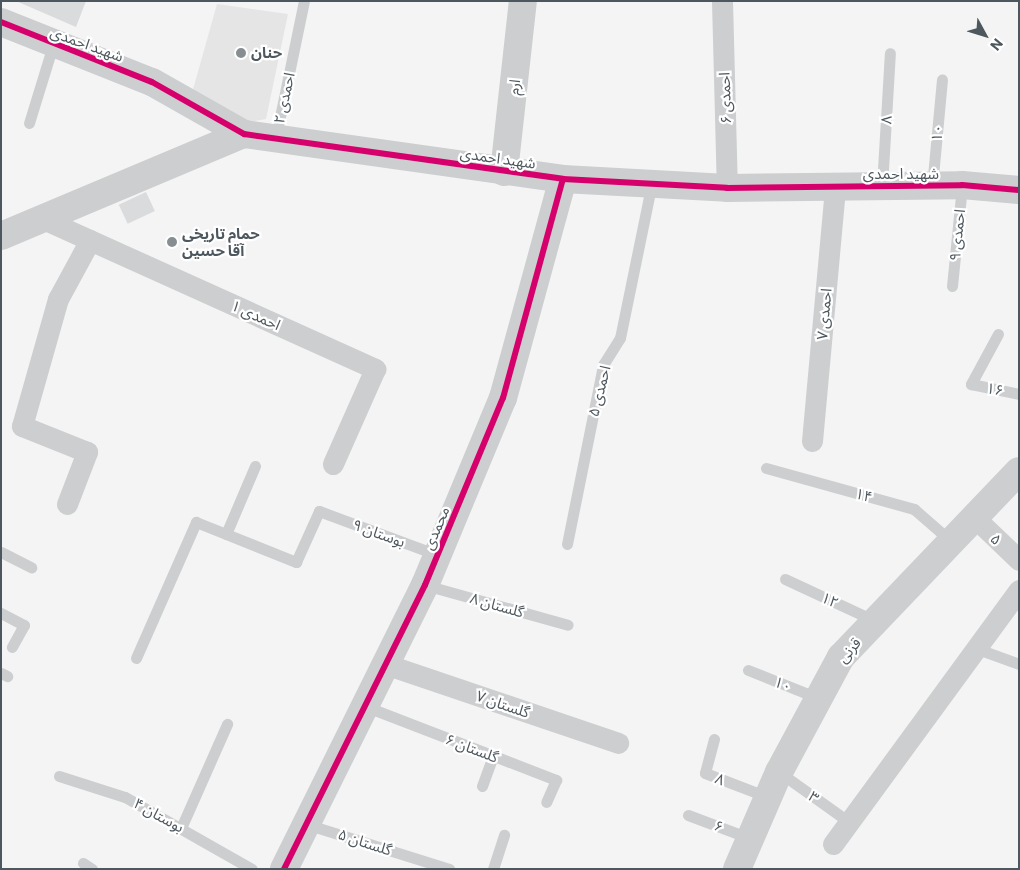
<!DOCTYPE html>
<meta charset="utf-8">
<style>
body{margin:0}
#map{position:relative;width:1020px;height:870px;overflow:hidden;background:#f4f4f4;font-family:Commissioner,"Noto Sans Arabic",sans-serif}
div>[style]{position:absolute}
.education>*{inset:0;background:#e6e5e5}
.building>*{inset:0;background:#dadbdc;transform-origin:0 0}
.service>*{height:11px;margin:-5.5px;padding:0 5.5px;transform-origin:5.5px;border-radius:5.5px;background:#cccecf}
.minor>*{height:21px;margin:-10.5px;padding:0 10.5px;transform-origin:10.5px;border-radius:10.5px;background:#cccecf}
.tertiary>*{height:28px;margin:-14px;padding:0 14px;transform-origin:14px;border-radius:14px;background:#cccecf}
.cycleway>*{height:6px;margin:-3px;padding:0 3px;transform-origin:3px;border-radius:3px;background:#d6006c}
.dots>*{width:14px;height:14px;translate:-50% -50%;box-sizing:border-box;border:2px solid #fff;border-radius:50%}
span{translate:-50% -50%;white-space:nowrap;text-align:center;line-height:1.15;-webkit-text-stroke:4.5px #fff;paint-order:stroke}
.street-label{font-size:15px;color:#4d575e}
.poi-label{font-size:15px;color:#4d575e;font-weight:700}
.left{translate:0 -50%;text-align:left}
.frame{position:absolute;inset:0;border:2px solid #4d575e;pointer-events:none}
.north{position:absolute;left:960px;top:10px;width:50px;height:50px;-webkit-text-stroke:4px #fff;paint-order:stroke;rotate:129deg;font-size:14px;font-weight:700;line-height:20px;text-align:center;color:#4d575e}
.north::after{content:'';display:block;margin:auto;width:18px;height:22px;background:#4d575e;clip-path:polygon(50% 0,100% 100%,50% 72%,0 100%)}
</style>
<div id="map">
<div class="education">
<i style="clip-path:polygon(217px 4px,288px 14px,266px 119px,233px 125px,192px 93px)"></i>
</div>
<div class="building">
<i style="clip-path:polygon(16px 1px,86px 1px,76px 27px)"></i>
<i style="left:146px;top:192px;width:21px;height:30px;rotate:65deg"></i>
</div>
<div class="service">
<i style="left:29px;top:123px;width:82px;rotate:-72.9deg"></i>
<i style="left:276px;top:136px;width:138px;rotate:-78.3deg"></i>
<i style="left:882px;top:186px;width:133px;rotate:-86.6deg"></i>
<i style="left:932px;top:187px;width:108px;rotate:-84.7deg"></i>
<i style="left:952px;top:286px;width:101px;rotate:-84.3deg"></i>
<i style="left:998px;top:334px;width:57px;rotate:118.4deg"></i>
<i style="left:971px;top:384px;width:49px;rotate:11.8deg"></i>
<i style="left:766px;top:468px;width:154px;rotate:15.5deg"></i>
<i style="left:914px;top:509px;width:50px;rotate:41deg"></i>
<i style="left:226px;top:534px;width:74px;rotate:-66.9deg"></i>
<i style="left:567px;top:544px;width:183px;rotate:-78.6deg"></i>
<i style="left:603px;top:365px;width:32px;rotate:-58deg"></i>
<i style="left:620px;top:338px;width:159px;rotate:-78.4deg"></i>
<i style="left:1px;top:552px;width:34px;rotate:27deg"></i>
<i style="left:785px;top:579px;width:99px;rotate:25deg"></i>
<i style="left:425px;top:585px;width:148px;rotate:15.6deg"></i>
<i style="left:1px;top:613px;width:26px;rotate:28deg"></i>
<i style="left:24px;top:625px;width:25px;rotate:119deg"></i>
<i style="left:975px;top:648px;width:47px;rotate:20deg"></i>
<i style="left:136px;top:658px;width:149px;rotate:-66.2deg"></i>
<i style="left:196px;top:522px;width:108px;rotate:21.8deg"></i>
<i style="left:296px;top:562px;width:56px;rotate:-65.7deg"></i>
<i style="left:319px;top:511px;width:127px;rotate:20.3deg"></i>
<i style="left:748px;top:670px;width:75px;rotate:21.8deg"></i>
<i style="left:1px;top:673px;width:7px;rotate:27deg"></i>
<i style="left:367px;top:707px;width:203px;rotate:21.1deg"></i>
<i style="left:556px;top:780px;width:24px;rotate:114deg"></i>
<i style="left:714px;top:739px;width:35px;rotate:105deg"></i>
<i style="left:705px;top:773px;width:67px;rotate:20.9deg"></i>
<i style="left:779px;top:772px;width:86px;rotate:35.5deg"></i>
<i style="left:59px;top:776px;width:69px;rotate:17.7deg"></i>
<i style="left:125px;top:797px;width:146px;rotate:29.6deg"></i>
<i style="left:482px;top:786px;width:32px;rotate:-70deg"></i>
<i style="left:688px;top:815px;width:65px;rotate:20.7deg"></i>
<i style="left:309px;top:825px;width:147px;rotate:17.4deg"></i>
<i style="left:181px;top:828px;width:114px;rotate:-66.1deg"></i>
<i style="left:83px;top:863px;width:11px;rotate:34deg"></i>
<i style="left:493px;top:869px;width:36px;rotate:-72deg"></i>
</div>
<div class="minor">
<i style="left:722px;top:1px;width:187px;rotate:88.5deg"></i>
<i style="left:41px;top:218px;width:367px;rotate:24.3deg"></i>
<i style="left:375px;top:369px;width:104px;rotate:113.9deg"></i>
<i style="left:812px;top:441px;width:255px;rotate:-84.8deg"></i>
<i style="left:67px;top:504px;width:56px;rotate:-69deg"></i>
<i style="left:87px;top:452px;width:70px;rotate:-158.2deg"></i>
<i style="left:22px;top:426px;width:132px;rotate:-74.2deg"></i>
<i style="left:58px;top:299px;width:67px;rotate:-61.5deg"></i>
<i style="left:974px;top:517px;width:62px;rotate:43.7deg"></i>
<i style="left:388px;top:665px;width:243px;rotate:18.7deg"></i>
<i style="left:833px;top:844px;width:315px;rotate:-53.8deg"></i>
</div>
<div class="tertiary">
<i style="left:1px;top:22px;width:162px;rotate:21.7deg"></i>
<i style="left:152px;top:82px;width:106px;rotate:29.5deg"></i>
<i style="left:244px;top:134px;width:322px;rotate:8deg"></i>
<i style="left:563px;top:179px;width:164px;rotate:3.1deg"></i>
<i style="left:727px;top:188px;width:235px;rotate:-0.7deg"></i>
<i style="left:962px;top:185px;width:57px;rotate:5deg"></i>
<i style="left:504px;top:172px;width:172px;rotate:-83.7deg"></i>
<i style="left:1px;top:236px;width:264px;rotate:-22.8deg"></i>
<i style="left:284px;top:869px;width:317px;rotate:-63.6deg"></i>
<i style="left:425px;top:585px;width:203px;rotate:-67.4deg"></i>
<i style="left:503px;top:398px;width:227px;rotate:-74.7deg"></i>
<i style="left:737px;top:869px;width:106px;rotate:-66.6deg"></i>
<i style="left:779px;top:772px;width:131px;rotate:-61.7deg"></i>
<i style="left:841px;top:657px;width:257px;rotate:-46.3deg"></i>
</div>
<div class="cycleway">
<i style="left:1px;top:22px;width:162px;rotate:21.7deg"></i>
<i style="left:152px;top:82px;width:106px;rotate:29.5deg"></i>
<i style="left:244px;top:134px;width:322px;rotate:8deg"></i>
<i style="left:563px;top:179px;width:164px;rotate:3.1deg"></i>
<i style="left:727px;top:188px;width:235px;rotate:-0.7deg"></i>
<i style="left:962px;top:185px;width:57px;rotate:5deg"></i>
<i style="left:284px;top:869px;width:317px;rotate:-63.6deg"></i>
<i style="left:425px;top:585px;width:203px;rotate:-67.4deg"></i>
<i style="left:503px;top:398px;width:227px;rotate:-74.7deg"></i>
</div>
<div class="dots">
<i style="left:241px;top:53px;background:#878e92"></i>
<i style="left:172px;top:242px;background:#878e92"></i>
</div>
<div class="street-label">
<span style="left:87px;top:44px;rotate:20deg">شهید احمدی</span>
<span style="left:514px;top:87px;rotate:-83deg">ارم</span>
<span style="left:284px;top:98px;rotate:-78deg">احمدی ۲</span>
<span style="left:725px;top:98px;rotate:-92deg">احمدی ۶</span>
<span style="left:886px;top:120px;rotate:-87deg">۸</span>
<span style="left:937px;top:133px;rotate:-85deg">۱۰</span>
<span style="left:498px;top:158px;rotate:8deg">شهید احمدی</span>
<span style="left:901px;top:174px">شهید احمدی</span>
<span style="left:957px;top:235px;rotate:-84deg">احمدی ۹</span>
<span style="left:824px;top:314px;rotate:-85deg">احمدی ۷</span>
<span style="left:256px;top:315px;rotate:24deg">احمدی ۱</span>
<span style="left:995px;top:389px;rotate:11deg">۱۶</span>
<span style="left:599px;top:391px;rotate:-76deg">احمدی ۵</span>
<span style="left:864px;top:495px;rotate:15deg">۱۴</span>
<span style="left:436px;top:528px;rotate:-67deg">محمدی</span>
<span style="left:379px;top:533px;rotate:20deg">بوستان ۹</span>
<span style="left:996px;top:539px;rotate:44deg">۵</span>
<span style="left:830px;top:600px;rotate:25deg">۱۲</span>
<span style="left:497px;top:605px;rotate:16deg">گلستان ۸</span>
<span style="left:849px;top:650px;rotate:-50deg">قرنی</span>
<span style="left:783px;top:684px;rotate:22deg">۱۰</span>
<span style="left:503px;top:704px;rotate:19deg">گلستان ۷</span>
<span style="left:472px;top:748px;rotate:21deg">گلستان ۶</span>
<span style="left:720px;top:779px;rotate:21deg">۸</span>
<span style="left:814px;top:797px;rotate:36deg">۳</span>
<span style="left:159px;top:815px;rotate:29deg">بوستان ۴</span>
<span style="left:719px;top:826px;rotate:20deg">۶</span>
<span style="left:365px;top:842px;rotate:18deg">گلستان ۵</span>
</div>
<div class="poi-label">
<span class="left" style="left:251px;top:53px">حنان</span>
<span class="left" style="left:182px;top:242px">حمام تاریخی<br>آقا حسین</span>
</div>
<div class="frame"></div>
<div class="north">N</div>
</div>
